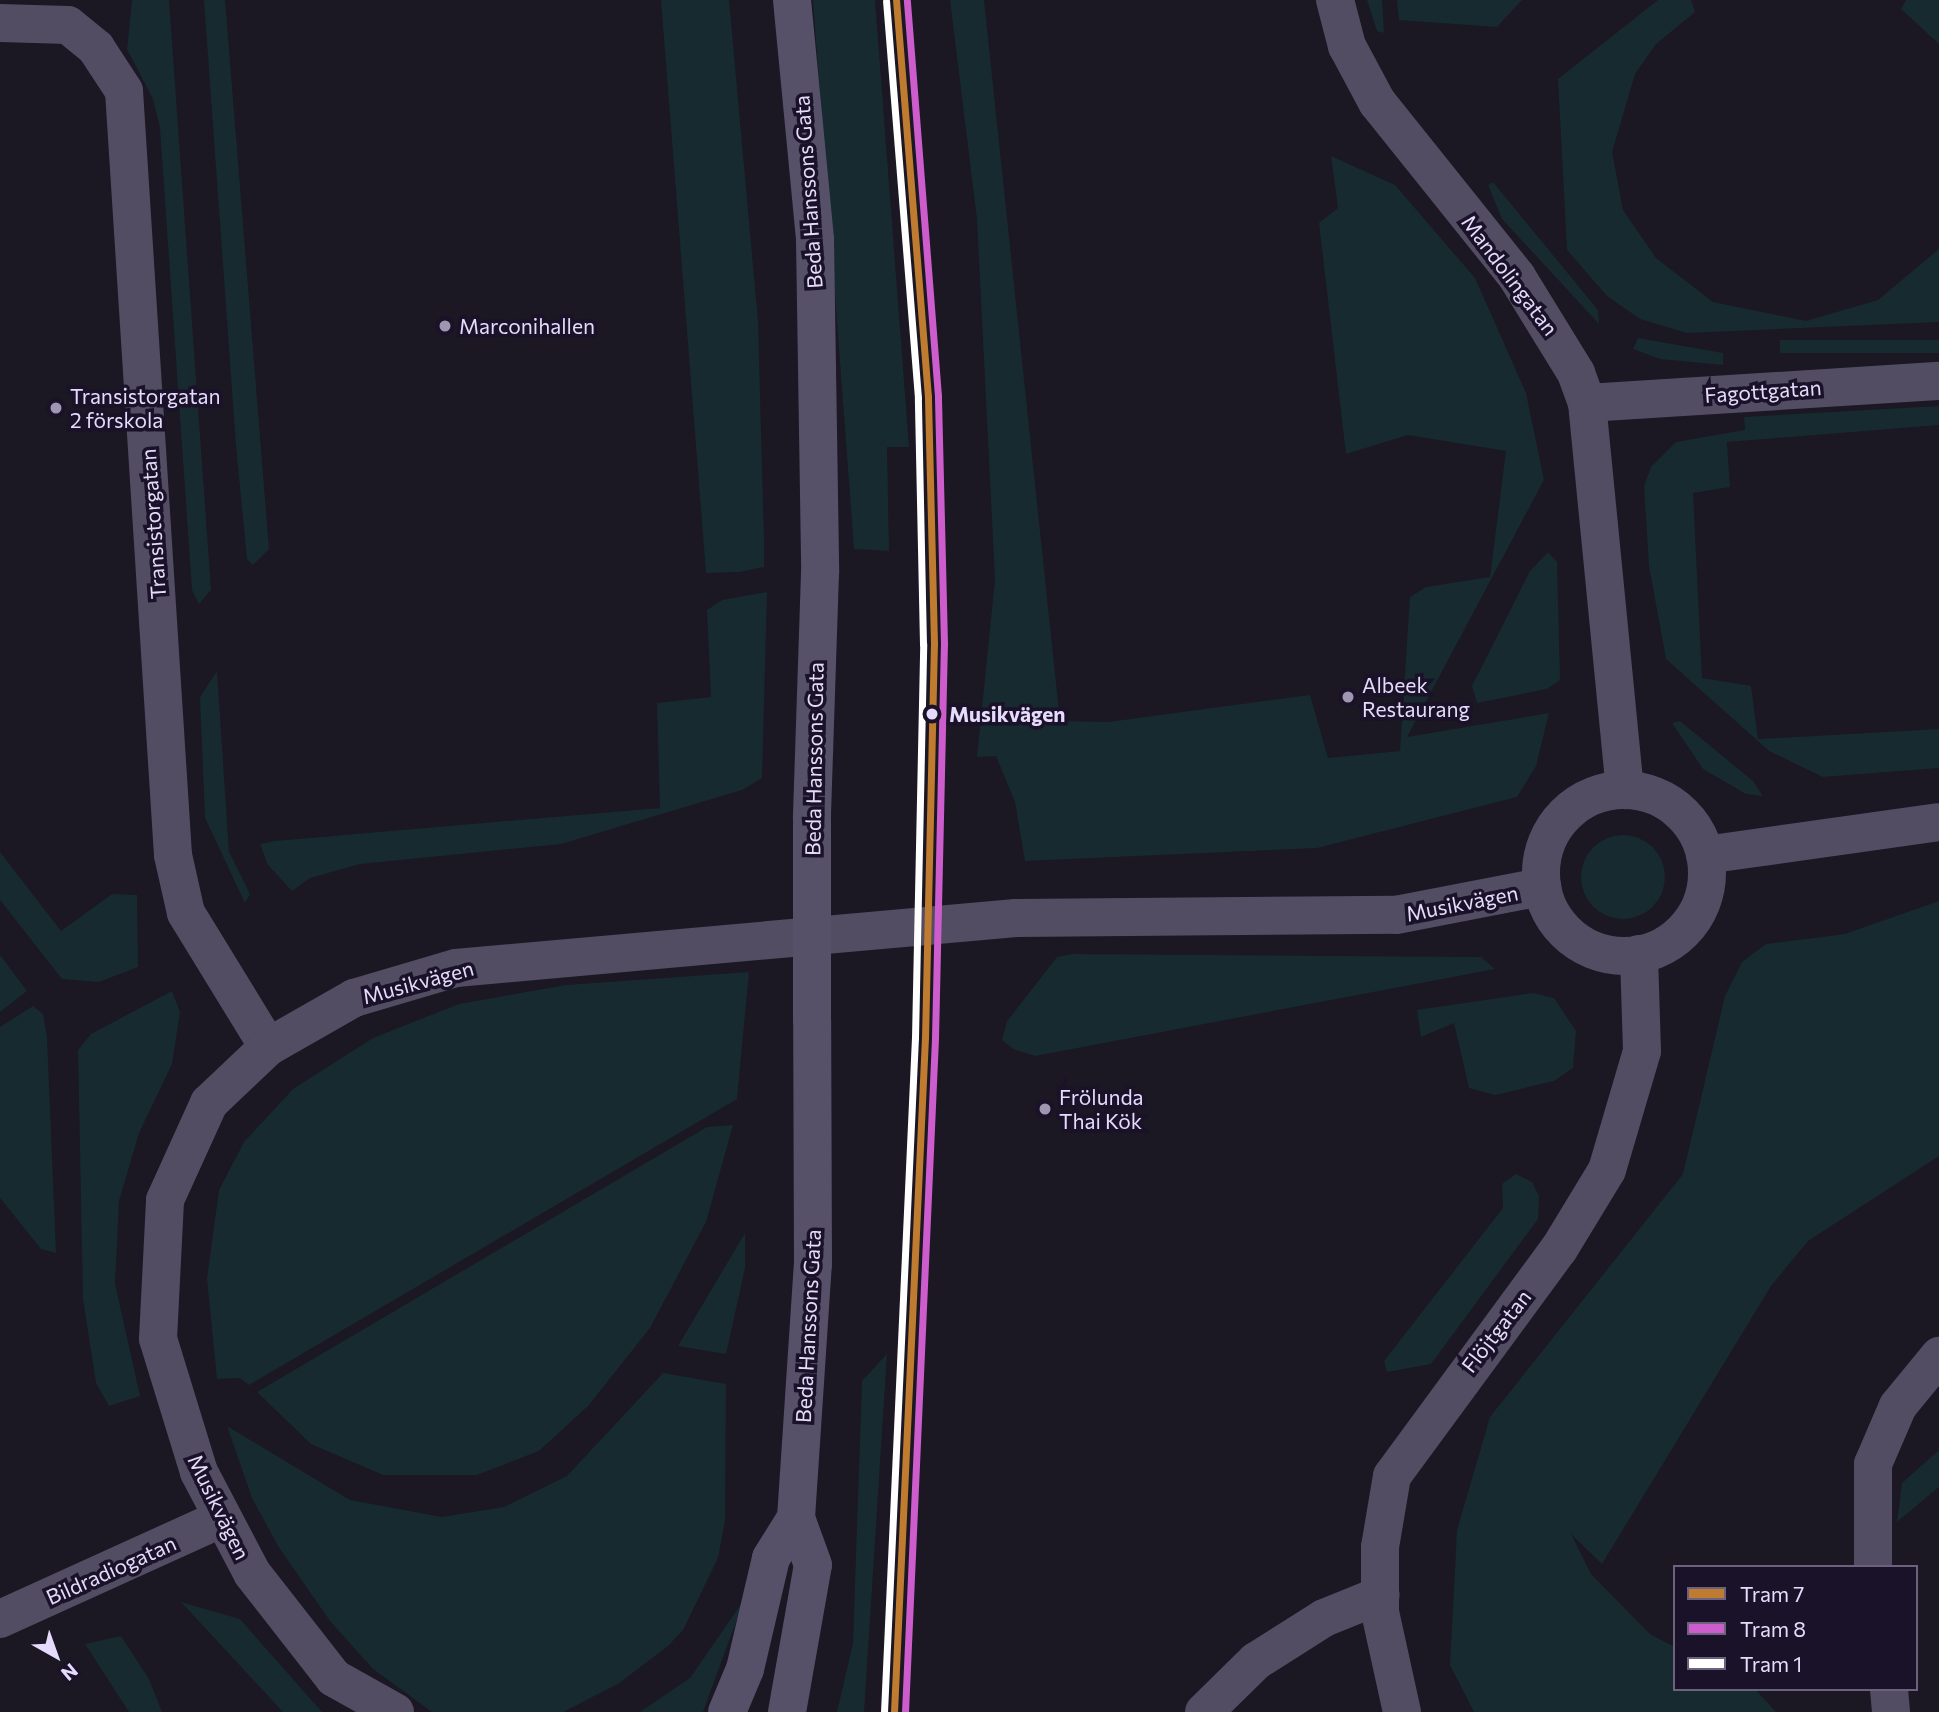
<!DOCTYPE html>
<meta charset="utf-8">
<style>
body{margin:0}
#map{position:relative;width:1939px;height:1712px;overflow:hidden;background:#1b1723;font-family:Commissioner,sans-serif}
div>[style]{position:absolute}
.green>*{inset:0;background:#162a30;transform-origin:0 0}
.round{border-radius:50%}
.street>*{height:38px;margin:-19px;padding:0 19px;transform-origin:19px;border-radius:19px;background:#524d63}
.street>.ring{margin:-19px;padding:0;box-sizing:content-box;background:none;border:38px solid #524d63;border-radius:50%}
.secondary>*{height:38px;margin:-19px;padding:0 19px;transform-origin:19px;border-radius:19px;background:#565069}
.secondary-bridge>*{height:38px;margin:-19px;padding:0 19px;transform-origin:19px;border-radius:19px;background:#565069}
.tram-1>*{height:7px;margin:-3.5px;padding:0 3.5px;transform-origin:3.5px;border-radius:3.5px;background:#bf7c31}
.tram-2>*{height:7px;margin:-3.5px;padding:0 3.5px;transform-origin:3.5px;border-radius:3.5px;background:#cd5dcd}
.tram-3>*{height:7px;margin:-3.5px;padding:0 3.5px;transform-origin:3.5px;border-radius:3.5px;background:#fff}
.dots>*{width:19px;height:19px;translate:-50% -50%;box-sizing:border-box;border:4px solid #1a1228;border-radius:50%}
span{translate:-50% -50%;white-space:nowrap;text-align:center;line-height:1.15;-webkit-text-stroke:7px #1a1228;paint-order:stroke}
.street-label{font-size:21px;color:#e6dbfd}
.poi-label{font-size:21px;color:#e6dbfd}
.left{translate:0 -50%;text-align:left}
.stop-label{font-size:21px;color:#e6dbfd;font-weight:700}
.legend{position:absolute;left:1673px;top:1565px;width:245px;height:126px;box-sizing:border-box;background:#1a1228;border:2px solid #6c627d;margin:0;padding:9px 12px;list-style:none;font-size:21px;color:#e6dbfd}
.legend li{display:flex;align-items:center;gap:14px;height:35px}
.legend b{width:35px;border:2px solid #6c627d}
.north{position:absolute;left:21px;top:1621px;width:70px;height:70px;-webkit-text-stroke:5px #1a1228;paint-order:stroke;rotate:140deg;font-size:19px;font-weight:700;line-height:28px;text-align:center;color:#e6dbfd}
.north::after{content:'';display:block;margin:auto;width:24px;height:32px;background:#e6dbfd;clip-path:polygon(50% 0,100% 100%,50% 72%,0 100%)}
</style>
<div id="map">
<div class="green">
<i style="clip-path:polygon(132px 0,169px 0,211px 590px,199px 604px,192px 590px,160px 128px,153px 99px,127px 49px)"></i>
<i style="clip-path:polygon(204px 0,225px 0,269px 549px,253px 565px,247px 559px,236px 446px)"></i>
<i style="clip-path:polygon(661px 0,729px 0,758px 321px,764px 541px,764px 567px,739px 572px,706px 573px)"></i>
<i style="clip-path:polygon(813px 0,875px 0,909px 447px,887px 447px,889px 551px,854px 549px)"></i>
<i style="clip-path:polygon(950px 0,984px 0,1060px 721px,1108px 722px,1310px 695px,1328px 758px,1400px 751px,1410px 597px,1426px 587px,1490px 577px,1506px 451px,1408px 435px,1346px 454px,1319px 223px,1338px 208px,1331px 156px,1395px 185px,1475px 278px,1526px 393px,1544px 480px,1407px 737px,1549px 713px,1536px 766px,1517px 797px,1317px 848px,1025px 861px,1015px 802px,996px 756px,977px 757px,995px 580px,977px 219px)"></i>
<i style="clip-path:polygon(1367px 0,1382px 0,1384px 33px,1377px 31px)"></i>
<i style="clip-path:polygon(1397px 0,1522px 0,1497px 27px,1399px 20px)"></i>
<i style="clip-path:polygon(1658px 0,1691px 0,1695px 12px,1656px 44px,1635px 74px,1612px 152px,1623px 210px,1656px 258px,1713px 302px,1806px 321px,1878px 300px,1939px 249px,1939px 322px,1687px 333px,1640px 319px,1607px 296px,1567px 250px,1558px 79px)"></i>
<i style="clip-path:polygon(1906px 0,1939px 0,1939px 44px,1901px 9px)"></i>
<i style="clip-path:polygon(1493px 182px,1598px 310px,1599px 324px,1502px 219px,1488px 185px)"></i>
<i style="clip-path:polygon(1638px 338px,1723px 353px,1723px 365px,1660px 359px,1633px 349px)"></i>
<i style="left:1939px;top:340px;width:13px;height:159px;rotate:90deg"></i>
<i style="clip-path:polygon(1939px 406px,1939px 425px,1727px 442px,1730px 487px,1693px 493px,1702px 678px,1751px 686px,1758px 739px,1939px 729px,1939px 768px,1823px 777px,1769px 751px,1666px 659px,1649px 566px,1644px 486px,1651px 467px,1676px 442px,1745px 430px,1744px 417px)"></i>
<i style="clip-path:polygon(1548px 552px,1557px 562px,1560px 680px,1547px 689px,1477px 703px,1472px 686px,1530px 571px)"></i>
<i style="clip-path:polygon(767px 592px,762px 778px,742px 790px,561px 844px,360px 864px,310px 878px,292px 891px,268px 865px,260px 844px,275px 841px,660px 808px,657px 703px,711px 697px,707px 610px,722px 600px)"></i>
<i style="clip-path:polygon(217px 671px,229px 852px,250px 894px,245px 903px,205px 818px,200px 697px)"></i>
<i style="clip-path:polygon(1680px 721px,1753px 781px,1763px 796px,1746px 794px,1703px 769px,1672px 723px)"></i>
<i class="round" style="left:1581px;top:835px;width:84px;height:84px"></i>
<i style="clip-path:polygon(0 852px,61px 931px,112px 894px,137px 895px,138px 967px,99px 982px,62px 979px,0 900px)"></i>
<i style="clip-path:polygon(1939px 901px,1939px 1156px,1808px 1241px,1771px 1286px,1602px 1564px,1571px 1534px,1591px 1574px,1651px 1635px,1675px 1647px,1675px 1689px,1755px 1689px,1776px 1712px,1474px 1712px,1450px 1665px,1457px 1530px,1490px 1417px,1683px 1174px,1725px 996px,1742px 962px,1766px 944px,1845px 934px)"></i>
<i style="clip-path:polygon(1072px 954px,1481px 957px,1495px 969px,1035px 1056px,1013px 1049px,1002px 1040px,1007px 1021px,1057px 957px)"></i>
<i style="clip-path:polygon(0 955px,27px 991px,0 1012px)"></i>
<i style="clip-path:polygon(749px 972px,737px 1099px,249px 1385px,240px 1378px,217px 1379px,207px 1279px,219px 1190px,244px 1142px,293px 1089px,373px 1038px,459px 1004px,566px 985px)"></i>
<i style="clip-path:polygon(172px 991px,180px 1012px,172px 1064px,139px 1133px,119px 1201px,115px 1284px,140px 1396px,109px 1406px,96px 1383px,83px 1299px,78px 1050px,91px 1034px)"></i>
<i style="clip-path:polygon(1533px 993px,1554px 998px,1576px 1031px,1573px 1068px,1554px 1081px,1495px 1095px,1469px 1088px,1454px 1023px,1421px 1037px,1417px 1010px)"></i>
<i style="clip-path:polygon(33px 1006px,43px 1014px,47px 1037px,56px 1253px,41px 1249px,0 1198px,0 1027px)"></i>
<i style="clip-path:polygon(733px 1125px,706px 1222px,650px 1328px,588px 1406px,539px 1451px,477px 1475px,383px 1475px,311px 1444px,257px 1392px,707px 1127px)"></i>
<i style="clip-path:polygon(1516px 1174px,1532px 1182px,1539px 1196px,1538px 1219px,1431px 1364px,1387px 1372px,1384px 1361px,1503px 1208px,1502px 1184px)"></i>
<i style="clip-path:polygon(745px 1233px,745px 1268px,726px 1354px,678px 1346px)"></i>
<i style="clip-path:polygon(887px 1354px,864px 1712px,837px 1712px,853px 1643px,862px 1381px)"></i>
<i style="clip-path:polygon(663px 1373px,726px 1384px,725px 1521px,718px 1558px,683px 1630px,668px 1646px,618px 1684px,563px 1712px,432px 1712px,373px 1669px,330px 1621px,278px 1546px,252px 1498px,227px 1426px,350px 1500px,442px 1517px,504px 1507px,567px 1476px)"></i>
<i style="clip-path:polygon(1939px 1450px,1939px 1487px,1897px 1522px,1902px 1483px)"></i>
<i style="clip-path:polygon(744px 1600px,703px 1712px,640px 1712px,690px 1678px)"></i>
<i style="clip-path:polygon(181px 1602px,240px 1619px,322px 1712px,283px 1712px)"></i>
<i style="clip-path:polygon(121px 1636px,149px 1679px,162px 1712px,129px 1712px,85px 1644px)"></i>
</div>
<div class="street">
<i style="left:1335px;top:0;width:48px;rotate:75.4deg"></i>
<i style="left:1347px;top:46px;width:64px;rotate:61.8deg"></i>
<i style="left:1377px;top:102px;width:224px;rotate:51.3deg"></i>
<i style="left:1517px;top:277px;width:113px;rotate:58.4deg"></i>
<i style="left:1576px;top:373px;width:32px;rotate:70deg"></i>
<i style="left:1587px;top:403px;width:389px;rotate:84.4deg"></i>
<i style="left:0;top:23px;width:68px;rotate:1.7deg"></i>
<i style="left:68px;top:25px;width:36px;rotate:39deg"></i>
<i style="left:96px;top:48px;width:51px;rotate:56.9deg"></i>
<i style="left:124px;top:91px;width:766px;rotate:86.33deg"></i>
<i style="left:173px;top:855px;width:59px;rotate:77.4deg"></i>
<i style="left:186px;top:913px;width:157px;rotate:58.5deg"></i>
<i style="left:1587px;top:403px;width:353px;rotate:-3.6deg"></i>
<i class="ring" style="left:1541px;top:790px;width:128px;height:128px"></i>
<i style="left:1705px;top:855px;width:236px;rotate:-8deg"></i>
<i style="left:1873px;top:1567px;width:103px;rotate:-90deg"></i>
<i style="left:1873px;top:1464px;width:63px;rotate:-66.7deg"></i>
<i style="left:1898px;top:1406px;width:65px;rotate:-50.6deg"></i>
<i style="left:0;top:1619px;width:242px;rotate:-24.4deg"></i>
<i style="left:1889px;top:1689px;width:23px;rotate:85deg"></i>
<i style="left:395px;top:1712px;width:70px;rotate:-150.9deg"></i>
<i style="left:334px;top:1678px;width:133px;rotate:-128deg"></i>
<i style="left:252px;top:1573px;width:114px;rotate:-117.7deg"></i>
<i style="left:199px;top:1472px;width:139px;rotate:-107.1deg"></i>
<i style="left:158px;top:1339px;width:139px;rotate:-87.1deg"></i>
<i style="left:165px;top:1200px;width:107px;rotate:-65.6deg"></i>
<i style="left:209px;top:1103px;width:81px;rotate:-43.5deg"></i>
<i style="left:268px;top:1047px;width:99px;rotate:-29.7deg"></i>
<i style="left:354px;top:998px;width:106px;rotate:-16.4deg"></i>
<i style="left:456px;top:968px;width:562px;rotate:-5.1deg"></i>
<i style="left:1016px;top:918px;width:380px;rotate:-0.5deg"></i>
<i style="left:1396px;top:915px;width:149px;rotate:-10.9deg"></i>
<i style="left:1204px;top:1712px;width:73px;rotate:-44.4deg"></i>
<i style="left:1256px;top:1661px;width:80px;rotate:-32.3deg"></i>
<i style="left:1324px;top:1618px;width:61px;rotate:-22deg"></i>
<i style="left:1402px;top:1712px;width:102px;rotate:-102.4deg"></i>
<i style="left:1380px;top:1612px;width:65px;rotate:-90deg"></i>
<i style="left:1380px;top:1547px;width:72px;rotate:-80.4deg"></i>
<i style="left:1392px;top:1476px;width:282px;rotate:-53.7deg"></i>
<i style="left:1559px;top:1249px;width:92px;rotate:-58.7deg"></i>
<i style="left:1607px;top:1170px;width:124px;rotate:-73.6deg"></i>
<i style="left:1642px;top:1051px;width:97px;rotate:-91.8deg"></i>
</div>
<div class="secondary">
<i style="left:792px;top:0;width:241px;rotate:84.5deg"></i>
<i style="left:815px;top:240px;width:333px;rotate:89.1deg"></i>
<i style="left:820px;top:573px;width:245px;rotate:91.9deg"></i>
<i style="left:727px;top:1712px;width:47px;rotate:-67.3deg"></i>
<i style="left:745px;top:1669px;width:114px;rotate:-76.8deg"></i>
<i style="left:771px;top:1558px;width:47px;rotate:-58deg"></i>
<i style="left:796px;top:1518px;width:255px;rotate:-86.2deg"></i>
<i style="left:813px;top:1264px;width:244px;rotate:-90.2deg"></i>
<i style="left:787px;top:1712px;width:149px;rotate:-80deg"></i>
<i style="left:813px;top:1565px;width:50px;rotate:-109.9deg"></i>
</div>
<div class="secondary-bridge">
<i style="left:812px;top:1020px;width:202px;rotate:-90deg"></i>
</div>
<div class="tram-1">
<i style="left:894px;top:1712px;width:675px;rotate:-87.37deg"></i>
<i style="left:925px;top:1038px;width:394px;rotate:-88.7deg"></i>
<i style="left:934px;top:644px;width:247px;rotate:-91.4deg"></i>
<i style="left:928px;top:397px;width:398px;rotate:-94.6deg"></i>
</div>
<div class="tram-2">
<i style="left:905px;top:1712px;width:675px;rotate:-87.45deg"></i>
<i style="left:935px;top:1038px;width:394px;rotate:-88.7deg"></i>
<i style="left:944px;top:644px;width:248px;rotate:-91.4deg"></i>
<i style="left:938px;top:396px;width:397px;rotate:-94.5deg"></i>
</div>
<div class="tram-3">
<i style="left:884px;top:1712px;width:675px;rotate:-87.37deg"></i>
<i style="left:915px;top:1038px;width:394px;rotate:-88.8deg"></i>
<i style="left:923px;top:644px;width:246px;rotate:-91.2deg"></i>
<i style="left:918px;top:398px;width:398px;rotate:-94.6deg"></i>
</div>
<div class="dots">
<i style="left:445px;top:326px;background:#9f96b1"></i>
<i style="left:56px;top:408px;background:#9f96b1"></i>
<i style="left:1348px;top:697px;background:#9f96b1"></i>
<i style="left:932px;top:714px;background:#e6dbfd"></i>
<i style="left:1045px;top:1109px;background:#9f96b1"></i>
</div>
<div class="street-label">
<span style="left:808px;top:192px;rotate:-94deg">Beda Hanssons Gata</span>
<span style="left:1510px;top:275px;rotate:53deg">Mandolingatan</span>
<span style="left:1763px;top:391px;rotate:-4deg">Fagottgatan</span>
<span style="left:153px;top:524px;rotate:-94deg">Transistorgatan</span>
<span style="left:814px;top:759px;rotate:-89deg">Beda Hanssons Gata</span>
<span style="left:1462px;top:903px;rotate:-11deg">Musikvägen</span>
<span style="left:418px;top:982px;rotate:-15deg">Musikvägen</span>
<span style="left:808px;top:1326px;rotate:-87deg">Beda Hanssons Gata</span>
<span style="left:1496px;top:1331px;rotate:-52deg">Flöjtgatan</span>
<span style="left:219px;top:1507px;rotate:64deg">Musikvägen</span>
<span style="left:111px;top:1570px;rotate:-24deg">Bildradiogatan</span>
</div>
<div class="poi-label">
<span class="left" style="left:459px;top:326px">Marconihallen</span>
<span class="left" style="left:70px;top:408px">Transistorgatan<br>2 förskola</span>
<span class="left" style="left:1362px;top:697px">Albeek<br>Restaurang</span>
<span class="left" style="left:1059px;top:1109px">Frölunda<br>Thai Kök</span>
</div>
<div class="stop-label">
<span class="left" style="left:949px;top:714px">Musikvägen</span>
</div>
<ul class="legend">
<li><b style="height:9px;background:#bf7c31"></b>Tram 7</li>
<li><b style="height:9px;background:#cd5dcd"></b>Tram 8</li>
<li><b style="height:9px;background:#fff"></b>Tram 1</li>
</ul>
<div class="north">N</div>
</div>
